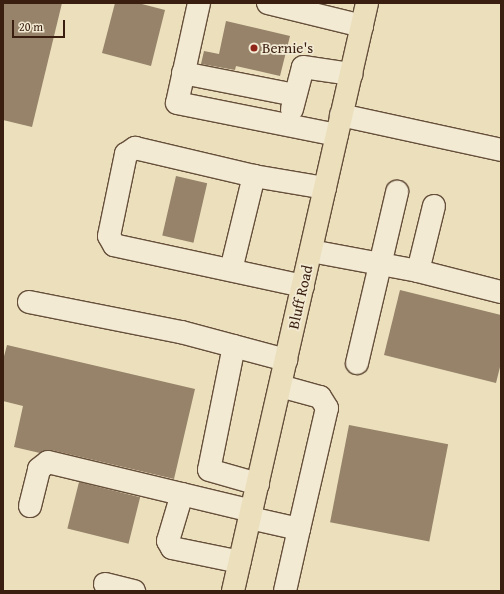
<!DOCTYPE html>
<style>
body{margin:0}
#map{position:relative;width:504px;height:594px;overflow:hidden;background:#ebdfbc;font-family:"Gentium Book Plus",serif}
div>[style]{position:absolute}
.building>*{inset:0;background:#968369;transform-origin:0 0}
.roads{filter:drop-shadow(1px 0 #664f3b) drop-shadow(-1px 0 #664f3b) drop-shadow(0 1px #664f3b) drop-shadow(0 -1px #664f3b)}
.minor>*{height:22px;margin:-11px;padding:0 11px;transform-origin:11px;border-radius:11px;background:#f2ead3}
.major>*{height:22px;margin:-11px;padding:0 11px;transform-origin:11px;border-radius:11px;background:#ebdfbc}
.dots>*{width:11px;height:11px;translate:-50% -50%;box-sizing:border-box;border:2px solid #f2ead3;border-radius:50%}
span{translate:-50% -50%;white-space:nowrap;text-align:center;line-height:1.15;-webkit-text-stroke:3.5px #f2ead3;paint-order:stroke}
.poi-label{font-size:15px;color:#3a1f10}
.left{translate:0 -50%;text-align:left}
.street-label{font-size:15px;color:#3a1f10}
.frame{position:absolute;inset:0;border:4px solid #3a1f10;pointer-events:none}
.scale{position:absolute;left:12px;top:20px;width:53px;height:18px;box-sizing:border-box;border:2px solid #3a1f10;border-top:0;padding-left:5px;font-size:12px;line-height:14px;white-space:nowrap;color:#3a1f10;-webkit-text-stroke:3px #f2ead3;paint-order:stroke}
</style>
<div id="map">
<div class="building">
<i style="clip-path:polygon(3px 3px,62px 3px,32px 127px,3px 120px)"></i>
<i style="clip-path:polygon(115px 3px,138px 3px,165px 10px,151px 66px,102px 53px)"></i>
<i style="clip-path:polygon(226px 21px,290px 36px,280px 76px,236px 66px,235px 70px,201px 64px,204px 51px,219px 54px)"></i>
<i style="left:176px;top:176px;width:32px;height:61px;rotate:13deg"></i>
<i style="clip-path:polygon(400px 290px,501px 315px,501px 363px,496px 383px,384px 355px)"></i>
<i style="clip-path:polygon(7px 345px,195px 389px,174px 479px,51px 450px,40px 453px,14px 447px,23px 406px,3px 401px,3px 360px)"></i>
<i style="left:349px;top:425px;width:101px;height:99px;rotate:11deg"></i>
<i style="left:79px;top:482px;width:63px;height:48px;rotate:14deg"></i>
</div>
<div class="roads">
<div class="minor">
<i style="left:199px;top:3px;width:102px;rotate:102.4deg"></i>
<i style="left:177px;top:103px;width:163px;rotate:11.3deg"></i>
<i style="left:268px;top:3px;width:97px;rotate:13.7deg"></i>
<i style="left:183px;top:73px;width:114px;rotate:11.1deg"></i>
<i style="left:292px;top:109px;width:43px;rotate:-75.3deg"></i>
<i style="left:303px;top:67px;width:49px;rotate:8.3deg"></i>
<i style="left:341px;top:115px;width:164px;rotate:12.3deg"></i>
<i style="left:311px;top:251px;width:109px;rotate:10.6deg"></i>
<i style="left:418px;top:271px;width:67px;rotate:-76.2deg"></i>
<i style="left:231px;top:270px;width:97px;rotate:-76.3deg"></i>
<i style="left:418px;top:271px;width:86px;rotate:14.2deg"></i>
<i style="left:303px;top:286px;width:193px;rotate:-167.8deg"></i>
<i style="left:114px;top:245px;width:10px;rotate:-119deg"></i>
<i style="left:109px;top:236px;width:84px;rotate:-78.3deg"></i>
<i style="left:126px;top:154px;width:11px;rotate:-34deg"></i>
<i style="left:135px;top:148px;width:122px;rotate:13.2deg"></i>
<i style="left:254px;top:176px;width:72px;rotate:9.6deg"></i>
<i style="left:29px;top:302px;width:155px;rotate:11.2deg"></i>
<i style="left:181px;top:332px;width:109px;rotate:14.9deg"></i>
<i style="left:234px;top:346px;width:126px;rotate:101.4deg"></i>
<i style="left:209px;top:470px;width:51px;rotate:15.9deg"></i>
<i style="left:357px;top:363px;width:176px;rotate:-76.8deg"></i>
<i style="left:182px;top:494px;width:49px;rotate:106.6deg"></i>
<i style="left:168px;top:541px;width:8px;rotate:60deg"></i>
<i style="left:172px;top:548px;width:69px;rotate:11.6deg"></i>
<i style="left:30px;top:506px;width:38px;rotate:-76deg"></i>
<i style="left:39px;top:469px;width:11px;rotate:-38deg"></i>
<i style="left:48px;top:462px;width:210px;rotate:13.5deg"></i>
<i style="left:250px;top:518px;width:50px;rotate:12.7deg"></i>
<i style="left:299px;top:529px;width:124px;rotate:-77deg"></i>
<i style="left:327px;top:408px;width:13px;rotate:-122deg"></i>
<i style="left:320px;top:397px;width:41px;rotate:-164.6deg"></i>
<i style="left:105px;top:584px;width:30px;rotate:14deg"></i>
<i style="left:285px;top:591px;width:64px;rotate:-77.3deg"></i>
</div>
<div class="major">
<i style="left:233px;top:591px;width:603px;rotate:-77.16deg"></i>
</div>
</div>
<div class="dots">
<i style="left:254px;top:48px;background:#8f2418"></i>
</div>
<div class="poi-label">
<span class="left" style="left:262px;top:48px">Bernie's</span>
</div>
<div class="street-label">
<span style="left:300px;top:297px;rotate:-77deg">Bluff Road</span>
</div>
<div class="frame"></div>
<div class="scale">20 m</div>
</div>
